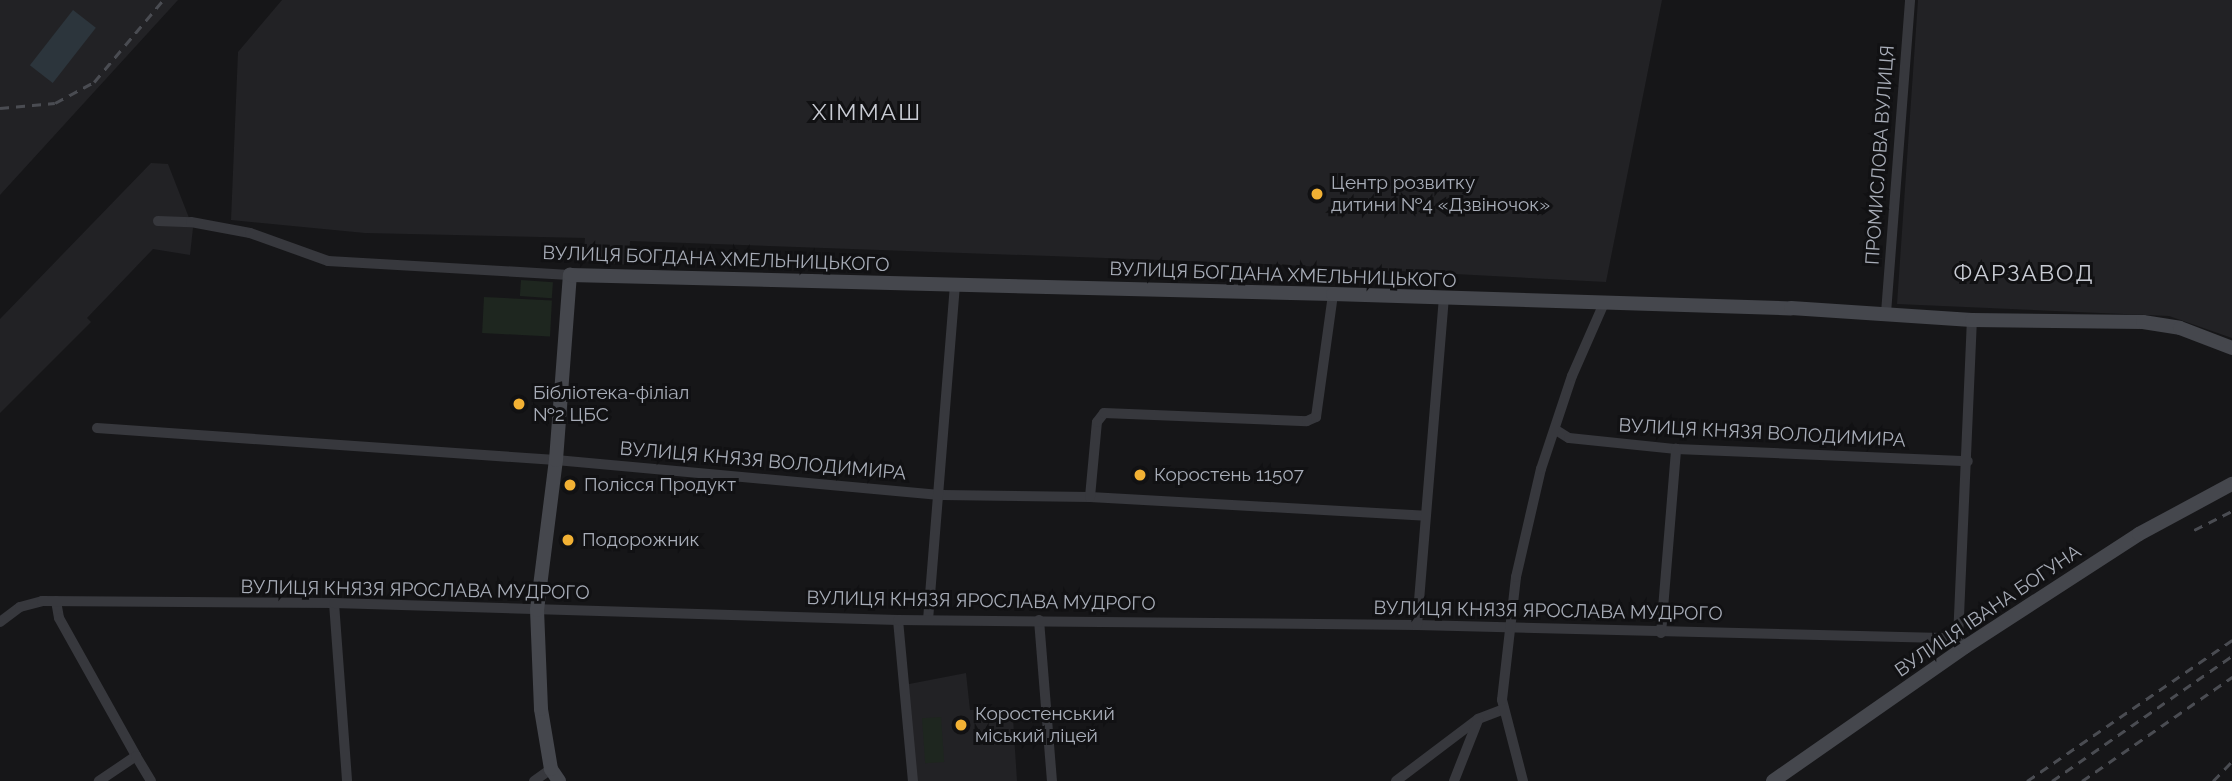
<!DOCTYPE html>
<meta charset="utf-8">
<style>
body{margin:0}
#map{position:relative;width:2232px;height:781px;overflow:hidden;background:#161618;font-family:Raleway,sans-serif}
div>[style]{position:absolute}
.built>*{inset:0;background:#222225}
.green>*{inset:0;background:#1e261f;transform-origin:0 0}
.water>*{inset:0;background:#2c353c;transform-origin:0 0}
.street>*{height:10px;margin:-5px;padding:0 5px;transform-origin:5px;border-radius:5px;background:#37383d}
.secondary>*{height:14px;margin:-7px;padding:0 7px;transform-origin:7px;border-radius:7px;background:#45474d}
.rail>*{height:2.5px;margin-top:-1.25px;transform-origin:0;background:repeating-linear-gradient(90deg,#4a4c52 0 9px,transparent 0 16px)}
.dots>*{width:19px;height:19px;translate:-50% -50%;box-sizing:border-box;border:4px solid #111113;border-radius:50%}
span{translate:-50% -50%;white-space:nowrap;text-align:center;line-height:1.15;-webkit-text-stroke:6px #111113;paint-order:stroke}
.street-label{font-size:19px;color:#a8adb8}
.poi-label{font-size:19px;color:#a8adb8}
.left{translate:0 -50%;text-align:left}
.quarter-label{font-size:23px;color:#c9ccd4;letter-spacing:2px}
</style>
<div id="map">
<div class="built">
<i style="clip-path:polygon(0 0,178px 0,0 195px)"></i>
<i style="clip-path:polygon(282px 0,1662px 0,1606px 282px,1244px 263px,630px 241px,629px 265px,583px 261px,585px 238px,365px 233px,231px 220px,238px 52px)"></i>
<i style="clip-path:polygon(1918px 0,2232px 0,2232px 338px,2169px 316px,1897px 304px)"></i>
<i style="clip-path:polygon(151px 163px,168px 164px,193px 228px,190px 255px,153px 249px,87px 318px,91px 322px,0 413px,0 319px)"></i>
<i style="clip-path:polygon(966px 673px,970px 710px,1005px 708px,1013px 718px,1017px 781px,913px 781px,904px 685px)"></i>
</div>
<div class="green">
<i style="left:521px;top:280px;width:32px;height:16px;rotate:4deg"></i>
<i style="left:484px;top:297px;width:68px;height:36px;rotate:3deg"></i>
<i style="left:941px;top:717px;width:45px;height:19px;rotate:86deg"></i>
</div>
<div class="water">
<i style="left:73px;top:10px;width:29px;height:70px;rotate:38deg"></i>
</div>
<div class="street">
<i style="left:158px;top:221px;width:33px;rotate:2deg"></i>
<i style="left:191px;top:222px;width:60px;rotate:10.6deg"></i>
<i style="left:250px;top:233px;width:83px;rotate:19.7deg"></i>
<i style="left:328px;top:261px;width:242px;rotate:3.3deg"></i>
<i style="left:1886px;top:313px;width:314px;rotate:-85.6deg"></i>
<i style="left:97px;top:428px;width:460px;rotate:4deg"></i>
<i style="left:556px;top:460px;width:388px;rotate:5.2deg"></i>
<i style="left:942px;top:495px;width:148px;rotate:0.8deg"></i>
<i style="left:1090px;top:497px;width:336px;rotate:3.2deg"></i>
<i style="left:1556px;top:430px;width:15px;rotate:32deg"></i>
<i style="left:1569px;top:438px;width:108px;rotate:5.9deg"></i>
<i style="left:1676px;top:449px;width:292px;rotate:2.4deg"></i>
<i style="left:1090px;top:497px;width:75px;rotate:-84.7deg"></i>
<i style="left:1097px;top:422px;width:11px;rotate:-52deg"></i>
<i style="left:1104px;top:413px;width:203px;rotate:2.3deg"></i>
<i style="left:1307px;top:421px;width:10px;rotate:-24deg"></i>
<i style="left:1316px;top:417px;width:124px;rotate:-82.1deg"></i>
<i style="left:56px;top:601px;width:17px;rotate:80deg"></i>
<i style="left:59px;top:618px;width:158px;rotate:60.8deg"></i>
<i style="left:136px;top:756px;width:45px;rotate:146deg"></i>
<i style="left:334px;top:603px;width:178px;rotate:85.8deg"></i>
<i style="left:898px;top:620px;width:162px;rotate:84.7deg"></i>
<i style="left:928px;top:620px;width:336px;rotate:-85.4deg"></i>
<i style="left:1039px;top:620px;width:162px;rotate:85.4deg"></i>
<i style="left:0;top:622px;width:25px;rotate:-37deg"></i>
<i style="left:20px;top:607px;width:23px;rotate:-15deg"></i>
<i style="left:42px;top:601px;width:292px;rotate:0.4deg"></i>
<i style="left:334px;top:603px;width:564px;rotate:1.73deg"></i>
<i style="left:898px;top:620px;width:519px;rotate:0.55deg"></i>
<i style="left:1417px;top:625px;width:526px;rotate:1.42deg"></i>
<i style="left:1943px;top:638px;width:15px;rotate:4deg"></i>
<i style="left:1958px;top:639px;width:11px;rotate:49deg"></i>
<i style="left:1417px;top:625px;width:326px;rotate:-85.3deg"></i>
<i style="left:1661px;top:633px;width:185px;rotate:-85.3deg"></i>
<i style="left:1958px;top:639px;width:319px;rotate:-87.5deg"></i>
<i style="left:136px;top:756px;width:29px;rotate:59deg"></i>
<i style="left:534px;top:781px;width:21px;rotate:-35deg"></i>
<i style="left:1396px;top:781px;width:103px;rotate:-37.1deg"></i>
<i style="left:1478px;top:719px;width:28px;rotate:-21deg"></i>
<i style="left:1454px;top:781px;width:66px;rotate:-68.5deg"></i>
<i style="left:1523px;top:781px;width:84px;rotate:-104.5deg"></i>
<i style="left:1502px;top:700px;width:124px;rotate:-83.5deg"></i>
<i style="left:1516px;top:577px;width:111px;rotate:-77deg"></i>
<i style="left:1541px;top:469px;width:98px;rotate:-71.6deg"></i>
<i style="left:1572px;top:376px;width:80px;rotate:-66.3deg"></i>
</div>
<div class="secondary">
<i style="left:559px;top:781px;width:14px;rotate:-124deg"></i>
<i style="left:551px;top:769px;width:61px;rotate:-99.5deg"></i>
<i style="left:541px;top:709px;width:99px;rotate:-92.3deg"></i>
<i style="left:537px;top:610px;width:151px;rotate:-82.8deg"></i>
<i style="left:556px;top:460px;width:186px;rotate:-85.7deg"></i>
<i style="left:570px;top:275px;width:763px;rotate:1.43deg"></i>
<i style="left:1333px;top:294px;width:458px;rotate:1.8deg"></i>
<i style="left:1791px;top:308px;width:181px;rotate:3.8deg"></i>
<i style="left:1972px;top:320px;width:171px;rotate:0.7deg"></i>
<i style="left:2143px;top:322px;width:37px;rotate:9deg"></i>
<i style="left:2180px;top:328px;width:56px;rotate:21deg"></i>
<i style="left:1773px;top:781px;width:234px;rotate:-34.9deg"></i>
<i style="left:1965px;top:647px;width:207px;rotate:-33deg"></i>
<i style="left:2139px;top:534px;width:106px;rotate:-28.3deg"></i>
</div>
<div class="rail">
<i style="left:0;top:108px;width:55px;rotate:-5.2deg"></i>
<i style="left:55px;top:103px;width:44px;rotate:-28.3deg"></i>
<i style="left:94px;top:82px;width:107px;rotate:-49.9deg"></i>
<i style="left:2194px;top:530px;width:42px;rotate:-26.6deg"></i>
<i style="left:2027px;top:781px;width:249px;rotate:-34.5deg"></i>
<i style="left:2052px;top:781px;width:219px;rotate:-34.8deg"></i>
<i style="left:2082px;top:781px;width:183px;rotate:-34.7deg"></i>
<i style="left:2213px;top:781px;width:28px;rotate:-46deg"></i>
</div>
<div class="dots">
<i style="left:1317px;top:194px;background:#f2b134"></i>
<i style="left:519px;top:404px;background:#f2b134"></i>
<i style="left:1140px;top:475px;background:#f2b134"></i>
<i style="left:570px;top:485px;background:#f2b134"></i>
<i style="left:568px;top:540px;background:#f2b134"></i>
<i style="left:961px;top:725px;background:#f2b134"></i>
</div>
<div class="street-label">
<span style="left:1880px;top:155px;rotate:-86deg">ПРОМИСЛОВА ВУЛИЦЯ</span>
<span style="left:716px;top:259px;rotate:2deg">ВУЛИЦЯ БОГДАНА ХМЕЛЬНИЦЬКОГО</span>
<span style="left:1283px;top:275px;rotate:2deg">ВУЛИЦЯ БОГДАНА ХМЕЛЬНИЦЬКОГО</span>
<span style="left:1762px;top:433px;rotate:3deg">ВУЛИЦЯ КНЯЗЯ ВОЛОДИМИРА</span>
<span style="left:763px;top:461px;rotate:5deg">ВУЛИЦЯ КНЯЗЯ ВОЛОДИМИРА</span>
<span style="left:415px;top:590px;rotate:1deg">ВУЛИЦЯ КНЯЗЯ ЯРОСЛАВА МУДРОГО</span>
<span style="left:981px;top:601px;rotate:1deg">ВУЛИЦЯ КНЯЗЯ ЯРОСЛАВА МУДРОГО</span>
<span style="left:1548px;top:611px;rotate:1deg">ВУЛИЦЯ КНЯЗЯ ЯРОСЛАВА МУДРОГО</span>
<span style="left:1988px;top:611px;rotate:-34deg">ВУЛИЦЯ ІВАНА БОГУНА</span>
</div>
<div class="poi-label">
<span class="left" style="left:1331px;top:194px">Центр розвитку<br>дитини №4 «Дзвіночок»</span>
<span class="left" style="left:533px;top:404px">Бібліотека-філіал<br>№2 ЦБС</span>
<span class="left" style="left:1154px;top:475px">Коростень 11507</span>
<span class="left" style="left:584px;top:485px">Полісся Продукт</span>
<span class="left" style="left:582px;top:540px">Подорожник</span>
<span class="left" style="left:975px;top:725px">Коростенський<br>міський ліцей</span>
</div>
<div class="quarter-label">
<span style="left:867px;top:112px">ХІММАШ</span>
<span style="left:2024px;top:273px">ФАРЗАВОД</span>
</div>
</div>
